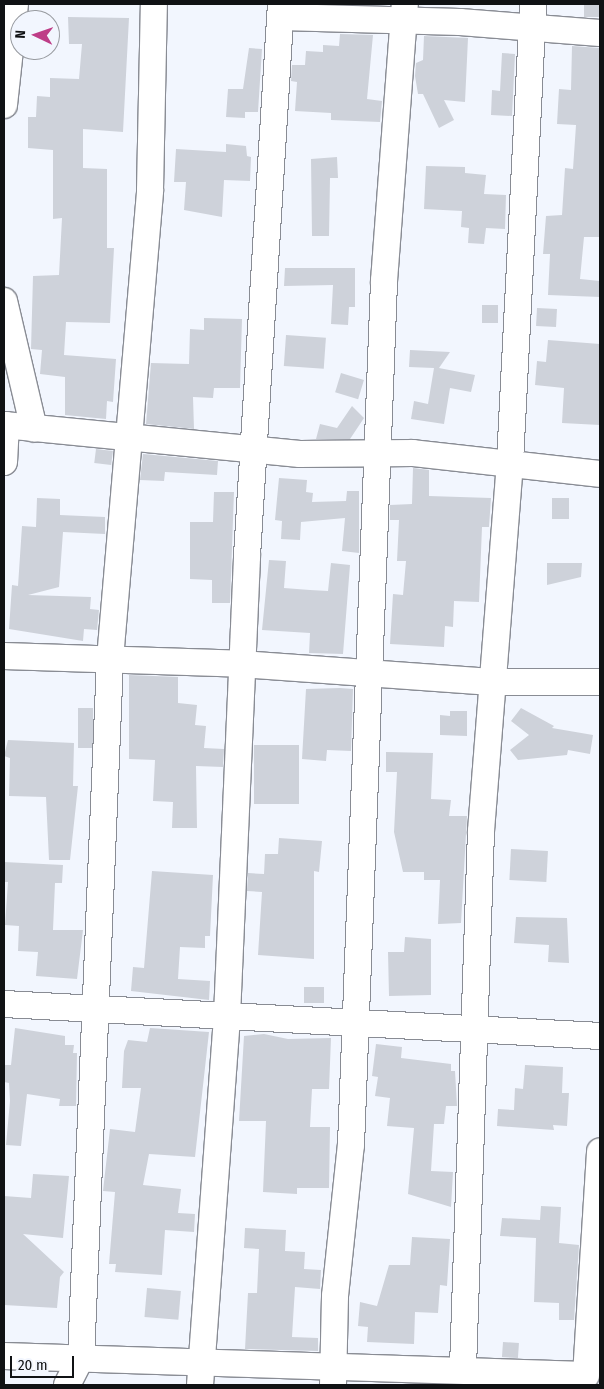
<!DOCTYPE html>
<style>
body{margin:0}
#map{position:relative;width:604px;height:1389px;overflow:hidden;background:#f2f6fe;font-family:"Fira Sans Condensed",sans-serif}
div>[style]{position:absolute}
.building>*{inset:0;background:#ced2da;transform-origin:0 0}
.roads{filter:drop-shadow(1px 0 #898c94) drop-shadow(-1px 0 #898c94) drop-shadow(0 1px #898c94) drop-shadow(0 -1px #898c94)}
.minor>*{height:26px;margin:-13px;padding:0 13px;transform-origin:13px;border-radius:13px;background:#fff}
span{translate:-50% -50%;white-space:nowrap;text-align:center;line-height:1.15;-webkit-text-stroke:5px #f2f6fe;paint-order:stroke}
.frame{position:absolute;inset:0;border:5px solid #101214;pointer-events:none}
.north{position:absolute;left:10px;top:10px;width:50px;height:50px;box-sizing:border-box;background:#f2f6fe;border:1px solid #989ba0;border-radius:50%;rotate:273deg;font-size:14px;font-weight:700;line-height:20px;text-align:center;color:#101214}
.north::after{content:'';display:block;margin:auto;width:18px;height:22px;background:#be3d87;clip-path:polygon(50% 0,100% 100%,50% 72%,0 100%)}
.scale{position:absolute;left:10px;top:1356px;width:64px;height:22px;box-sizing:border-box;border:2px solid #101214;border-top:0;padding-left:6px;font-size:15px;line-height:18px;white-space:nowrap;color:#101214;-webkit-text-stroke:4px #f2f6fe;paint-order:stroke}
</style>
<div id="map">
<div class="building">
<i style="left:584px;top:4px;width:16px;height:13px"></i>
<i style="clip-path:polygon(68px 17px,129px 18px,123px 132px,83px 129px,83px 168px,107px 169px,107px 248px,114px 248px,110px 323px,66px 322px,64px 355px,116px 359px,113px 402px,107px 401px,106px 419px,65px 415px,65px 377px,40px 374px,42px 350px,31px 349px,33px 276px,59px 275px,62px 218px,53px 219px,53px 150px,28px 148px,28px 117px,36px 117px,37px 96px,50px 97px,50px 78px,79px 79px,82px 44px,69px 44px)"></i>
<i style="clip-path:polygon(340px 34px,373px 35px,367px 99px,382px 101px,380px 122px,331px 120px,331px 113px,295px 111px,297px 82px,291px 81px,292px 65px,305px 65px,306px 51px,323px 52px,323px 45px,339px 46px)"></i>
<i style="clip-path:polygon(424px 36px,468px 38px,465px 102px,444px 100px,454px 120px,439px 128px,423px 94px,418px 94px,415px 76px,416px 63px,423px 60px)"></i>
<i style="clip-path:polygon(572px 46px,600px 48px,600px 237px,584px 237px,580px 279px,600px 281px,600px 297px,548px 295px,550px 254px,543px 254px,546px 216px,562px 215px,565px 168px,573px 169px,576px 125px,557px 124px,559px 89px,571px 90px)"></i>
<i style="clip-path:polygon(249px 48px,262px 49px,258px 112px,245px 112px,245px 118px,226px 117px,228px 89px,243px 89px)"></i>
<i style="clip-path:polygon(502px 53px,515px 54px,512px 116px,491px 115px,492px 90px,500px 91px)"></i>
<i style="clip-path:polygon(226px 144px,246px 146px,247px 156px,251px 157px,250px 181px,224px 180px,222px 217px,184px 210px,186px 182px,174px 182px,176px 149px,226px 152px)"></i>
<i style="clip-path:polygon(337px 157px,338px 178px,330px 178px,329px 236px,312px 236px,311px 159px)"></i>
<i style="clip-path:polygon(426px 166px,465px 167px,465px 173px,486px 175px,484px 194px,506px 195px,505px 229px,486px 228px,484px 244px,468px 243px,469px 228px,461px 227px,462px 211px,424px 209px)"></i>
<i style="clip-path:polygon(285px 268px,355px 268px,355px 307px,349px 307px,348px 325px,331px 324px,333px 285px,284px 286px)"></i>
<i style="left:482px;top:305px;width:16px;height:18px"></i>
<i style="left:537px;top:308px;width:20px;height:18px;rotate:3deg"></i>
<i style="clip-path:polygon(204px 318px,242px 319px,240px 388px,214px 388px,213px 398px,193px 397px,194px 429px,146px 424px,151px 363px,189px 364px,190px 329px,204px 330px)"></i>
<i style="left:286px;top:335px;width:40px;height:31px;rotate:4deg"></i>
<i style="clip-path:polygon(548px 340px,600px 344px,600px 425px,562px 423px,564px 388px,535px 385px,537px 361px,546px 362px)"></i>
<i style="clip-path:polygon(410px 350px,450px 352px,439px 368px,475px 375px,471px 392px,450px 388px,444px 424px,411px 419px,414px 401px,428px 404px,434px 368px,409px 367px)"></i>
<i style="left:341px;top:373px;width:24px;height:20px;rotate:17deg"></i>
<i style="clip-path:polygon(352px 406px,364px 418px,350px 439px,316px 439px,320px 424px,337px 428px)"></i>
<i style="left:96px;top:449px;width:17px;height:14px;rotate:7deg"></i>
<i style="clip-path:polygon(143px 454px,218px 461px,217px 475px,165px 472px,164px 481px,140px 480px)"></i>
<i style="clip-path:polygon(413px 468px,429px 470px,429px 496px,491px 498px,489px 527px,482px 527px,479px 602px,454px 601px,453px 627px,445px 626px,444px 647px,390px 644px,393px 594px,403px 595px,406px 561px,397px 561px,399px 520px,390px 520px,390px 505px,412px 504px)"></i>
<i style="clip-path:polygon(279px 478px,307px 480px,306px 492px,313px 493px,312px 502px,346px 501px,347px 491px,359px 491px,359px 553px,342px 551px,345px 518px,301px 522px,300px 540px,281px 539px,282px 521px,275px 520px)"></i>
<i style="clip-path:polygon(214px 492px,234px 492px,230px 603px,212px 603px,212px 580px,190px 579px,190px 522px,213px 522px)"></i>
<i style="clip-path:polygon(37px 498px,60px 499px,60px 515px,105px 517px,105px 534px,63px 532px,59px 587px,28px 595px,91px 597px,90px 609px,99px 610px,97px 630px,84px 629px,83px 641px,9px 629px,12px 585px,18px 586px,22px 526px,36px 527px)"></i>
<i style="left:552px;top:498px;width:17px;height:21px"></i>
<i style="clip-path:polygon(269px 560px,286px 561px,284px 588px,310px 590px,328px 591px,331px 563px,350px 565px,343px 654px,309px 653px,310px 633px,262px 630px)"></i>
<i style="clip-path:polygon(547px 563px,582px 563px,581px 577px,547px 585px)"></i>
<i style="clip-path:polygon(129px 675px,178px 677px,178px 703px,197px 705px,195px 725px,206px 726px,204px 748px,224px 749px,223px 767px,196px 766px,197px 828px,172px 828px,173px 802px,153px 801px,155px 760px,129px 759px)"></i>
<i style="clip-path:polygon(340px 688px,353px 689px,351px 751px,327px 750px,326px 761px,302px 759px,306px 689px)"></i>
<i style="left:78px;top:708px;width:15px;height:40px"></i>
<i style="clip-path:polygon(521px 708px,554px 726px,552px 728px,593px 735px,590px 754px,568px 750px,567px 755px,518px 760px,510px 750px,529px 735px,511px 721px)"></i>
<i style="clip-path:polygon(450px 711px,467px 711px,467px 736px,440px 735px,440px 715px,450px 716px)"></i>
<i style="clip-path:polygon(8px 740px,74px 743px,73px 786px,78px 786px,70px 860px,49px 860px,46px 797px,9px 796px,10px 758px,4px 756px)"></i>
<i style="left:254px;top:745px;width:45px;height:59px"></i>
<i style="clip-path:polygon(386px 752px,433px 753px,431px 799px,451px 800px,449px 816px,467px 816px,461px 923px,438px 924px,440px 880px,424px 880px,424px 872px,403px 872px,394px 832px,397px 772px,386px 772px)"></i>
<i style="clip-path:polygon(279px 838px,322px 841px,319px 872px,314px 871px,314px 959px,258px 955px,262px 892px,247px 891px,248px 873px,264px 874px,265px 854px,278px 854px)"></i>
<i style="left:511px;top:849px;width:37px;height:31px;rotate:3deg"></i>
<i style="clip-path:polygon(4px 862px,63px 865px,62px 883px,55px 883px,53px 930px,83px 930px,77px 979px,36px 976px,38px 952px,18px 951px,19px 926px,5px 925px,8px 882px,4px 882px)"></i>
<i style="clip-path:polygon(152px 871px,213px 875px,210px 936px,205px 936px,205px 948px,180px 947px,178px 979px,210px 981px,209px 1000px,131px 991px,133px 967px,144px 968px)"></i>
<i style="clip-path:polygon(516px 917px,567px 918px,569px 963px,548px 962px,549px 945px,514px 943px)"></i>
<i style="clip-path:polygon(405px 937px,431px 939px,431px 995px,389px 996px,388px 952px,404px 952px)"></i>
<i style="left:304px;top:987px;width:20px;height:16px"></i>
<i style="clip-path:polygon(15px 1028px,65px 1036px,65px 1045px,74px 1045px,73px 1053px,77px 1053px,76px 1106px,59px 1106px,60px 1099px,27px 1094px,21px 1146px,6px 1145px,10px 1101px,9px 1083px,4px 1082px,4px 1065px,11px 1065px)"></i>
<i style="clip-path:polygon(150px 1028px,209px 1032px,195px 1157px,149px 1154px,143px 1185px,181px 1189px,178px 1213px,195px 1214px,194px 1232px,165px 1230px,162px 1275px,115px 1272px,116px 1264px,109px 1264px,115px 1192px,103px 1191px,110px 1129px,135px 1132px,141px 1088px,122px 1088px,124px 1051px,128px 1040px,147px 1042px)"></i>
<i style="clip-path:polygon(264px 1034px,288px 1039px,331px 1038px,329px 1089px,312px 1089px,310px 1127px,330px 1127px,329px 1188px,297px 1188px,297px 1194px,263px 1192px,266px 1121px,239px 1121px,244px 1036px)"></i>
<i style="clip-path:polygon(376px 1044px,402px 1047px,401px 1058px,451px 1064px,451px 1071px,455px 1071px,457px 1106px,446px 1106px,444px 1124px,434px 1124px,431px 1171px,453px 1172px,451px 1207px,408px 1194px,414px 1128px,387px 1126px,390px 1098px,375px 1096px,378px 1077px,372px 1076px)"></i>
<i style="clip-path:polygon(525px 1065px,563px 1067px,562px 1093px,569px 1093px,567px 1126px,553px 1125px,554px 1130px,497px 1126px,498px 1109px,514px 1110px,515px 1088px,523px 1089px)"></i>
<i style="clip-path:polygon(33px 1174px,69px 1176px,63px 1238px,23px 1234px,64px 1272px,60px 1277px,57px 1308px,4px 1305px,4px 1196px,31px 1198px)"></i>
<i style="clip-path:polygon(541px 1206px,561px 1207px,559px 1243px,579px 1245px,574px 1320px,559px 1320px,559px 1303px,534px 1302px,536px 1238px,500px 1236px,502px 1218px,540px 1220px)"></i>
<i style="clip-path:polygon(245px 1228px,286px 1230px,285px 1251px,305px 1252px,304px 1269px,321px 1270px,320px 1289px,295px 1287px,292px 1337px,318px 1338px,318px 1351px,245px 1349px,248px 1293px,257px 1293px,259px 1249px,244px 1248px)"></i>
<i style="clip-path:polygon(412px 1237px,450px 1239px,447px 1286px,440px 1285px,438px 1313px,415px 1312px,414px 1344px,367px 1342px,368px 1327px,358px 1326px,360px 1302px,377px 1306px,389px 1265px,410px 1265px)"></i>
<i style="left:147px;top:1288px;width:34px;height:29px;rotate:5deg"></i>
<i style="left:503px;top:1342px;width:16px;height:15px;rotate:4deg"></i>
</div>
<div class="roads">
<div class="minor">
<i style="left:281px;top:17px;width:179px;rotate:1.6deg"></i>
<i style="left:460px;top:22px;width:140px;rotate:4.5deg"></i>
<i style="left:4px;top:105px;width:102px;rotate:-83.8deg"></i>
<i style="left:4px;top:301px;width:131px;rotate:76.8deg"></i>
<i style="left:4px;top:425px;width:297px;rotate:5.6deg"></i>
<i style="left:300px;top:454px;width:113px;rotate:-0.5deg"></i>
<i style="left:413px;top:453px;width:188px;rotate:6.4deg"></i>
<i style="left:4px;top:462px;width:37px;rotate:-87deg"></i>
<i style="left:4px;top:656px;width:237px;rotate:1.9deg"></i>
<i style="left:241px;top:664px;width:255px;rotate:4.1deg"></i>
<i style="left:495px;top:682px;width:105px"></i>
<i style="left:4px;top:1004px;width:597px;rotate:3.07deg"></i>
<i style="left:4px;top:1356px;width:582px;rotate:1.87deg"></i>
<i style="left:586px;top:1375px;width:224px;rotate:-86.4deg"></i>
<i style="left:463px;top:1368px;width:537px;rotate:-88.08deg"></i>
<i style="left:481px;top:831px;width:370px;rotate:-85.5deg"></i>
<i style="left:510px;top:462px;width:459px;rotate:-87.1deg"></i>
<i style="left:67px;top:1385px;width:30px;rotate:-63deg"></i>
<i style="left:81px;top:1358px;width:700px;rotate:-87.62deg"></i>
<i style="left:110px;top:659px;width:471px;rotate:-85.1deg"></i>
<i style="left:150px;top:190px;width:186px;rotate:-88.8deg"></i>
<i style="left:200px;top:1385px;width:370px;rotate:-85.8deg"></i>
<i style="left:227px;top:1016px;width:460px;rotate:-87.5deg"></i>
<i style="left:247px;top:556px;width:553px;rotate:-86.48deg"></i>
<i style="left:333px;top:1385px;width:89px;rotate:-88.7deg"></i>
<i style="left:335px;top:1296px;width:152px;rotate:-84deg"></i>
<i style="left:351px;top:1145px;width:865px;rotate:-87.81deg"></i>
<i style="left:384px;top:281px;width:278px;rotate:-85.7deg"></i>
</div>
</div>
<div class="frame"></div>
<div class="north">N</div>
<div class="scale">20 m</div>
</div>
